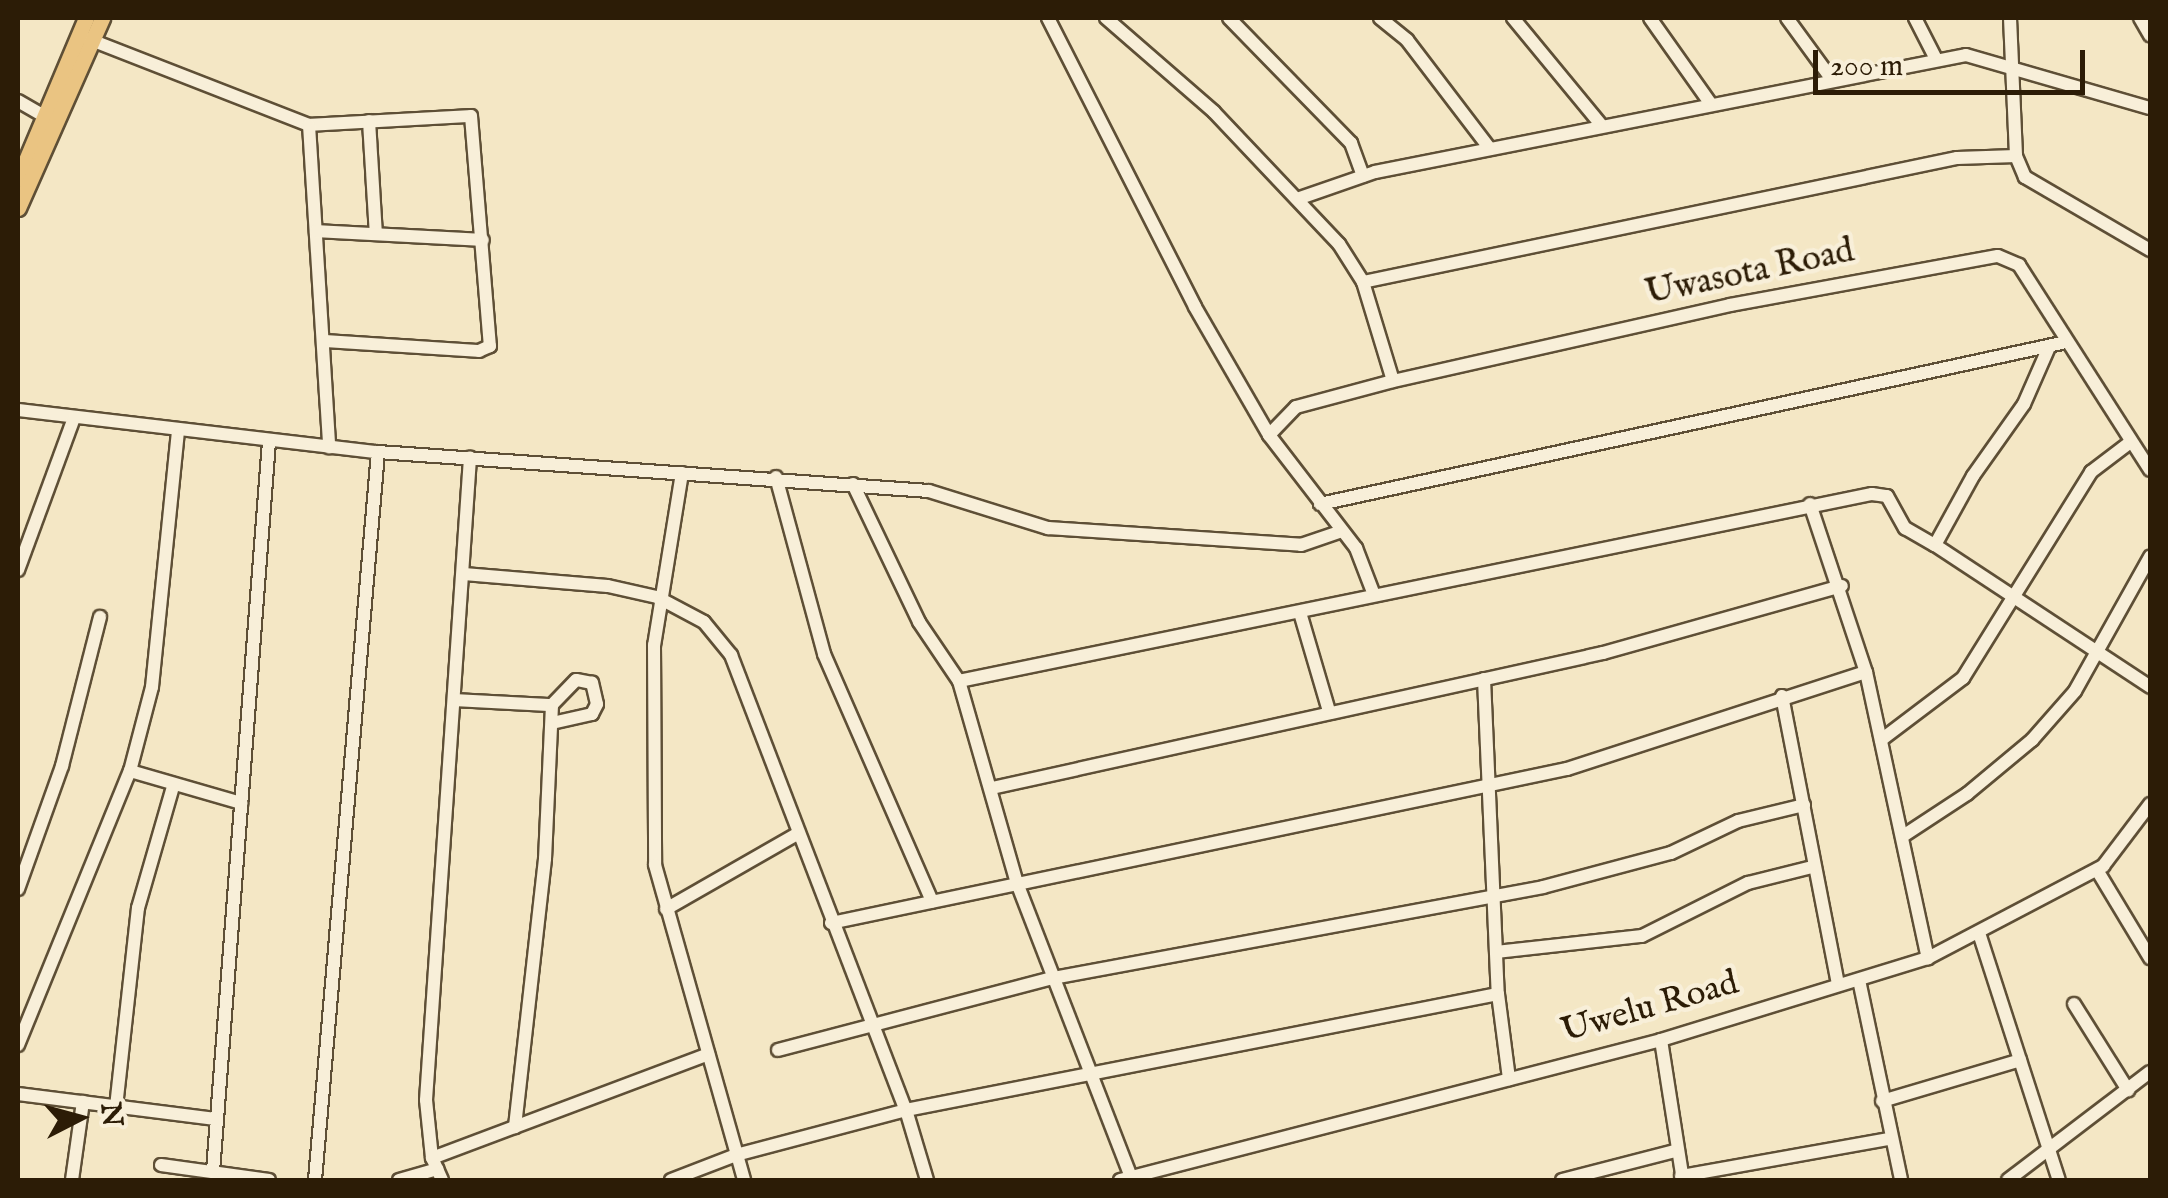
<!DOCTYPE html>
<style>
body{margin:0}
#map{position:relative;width:2168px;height:1198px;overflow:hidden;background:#f4e7c5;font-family:"IM FELL English",serif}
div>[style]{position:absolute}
.roads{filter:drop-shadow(2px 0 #5e4f36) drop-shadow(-2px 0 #5e4f36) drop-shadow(0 2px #5e4f36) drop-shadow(0 -2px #5e4f36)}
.minor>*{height:12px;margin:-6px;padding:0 6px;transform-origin:6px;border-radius:6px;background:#f8efd9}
.major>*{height:15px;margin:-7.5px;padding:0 7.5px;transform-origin:7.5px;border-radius:7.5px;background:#eac482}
span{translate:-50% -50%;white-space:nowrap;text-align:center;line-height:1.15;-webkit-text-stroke:9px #f8efd9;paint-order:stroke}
.street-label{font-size:35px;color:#2c1c06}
.frame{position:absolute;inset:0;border:20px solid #2c1c06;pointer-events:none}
.north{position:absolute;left:30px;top:1068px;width:100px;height:100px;-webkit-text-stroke:8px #f8efd9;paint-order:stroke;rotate:84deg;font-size:28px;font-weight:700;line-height:40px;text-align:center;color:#2c1c06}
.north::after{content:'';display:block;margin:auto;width:35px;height:45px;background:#2c1c06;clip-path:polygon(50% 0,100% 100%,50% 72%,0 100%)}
.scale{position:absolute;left:1813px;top:50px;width:272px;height:45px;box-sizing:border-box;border:5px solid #2c1c06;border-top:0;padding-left:12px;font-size:30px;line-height:35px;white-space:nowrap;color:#2c1c06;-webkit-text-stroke:8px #f8efd9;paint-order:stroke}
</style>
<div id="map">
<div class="roads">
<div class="minor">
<i style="left:1048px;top:18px;width:324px;rotate:63deg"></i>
<i style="left:1195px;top:307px;width:148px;rotate:60deg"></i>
<i style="left:1269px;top:435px;width:143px;rotate:52.4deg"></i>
<i style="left:1356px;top:548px;width:50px;rotate:69deg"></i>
<i style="left:1106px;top:18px;width:143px;rotate:41deg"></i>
<i style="left:1214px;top:112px;width:182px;rotate:46.6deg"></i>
<i style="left:1339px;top:244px;width:45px;rotate:57.7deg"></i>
<i style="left:1363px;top:282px;width:103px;rotate:73.1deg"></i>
<i style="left:1229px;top:18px;width:175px;rotate:45.7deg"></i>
<i style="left:1351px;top:143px;width:35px;rotate:70deg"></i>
<i style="left:1380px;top:18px;width:35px;rotate:39deg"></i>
<i style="left:1407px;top:40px;width:137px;rotate:52.7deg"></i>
<i style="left:1513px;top:18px;width:140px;rotate:50.5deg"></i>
<i style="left:1650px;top:18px;width:105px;rotate:54.7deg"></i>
<i style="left:1787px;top:18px;width:78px;rotate:53.9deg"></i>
<i style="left:1915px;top:18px;width:46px;rotate:62.9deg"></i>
<i style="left:2010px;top:18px;width:138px;rotate:87.5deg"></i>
<i style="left:2016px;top:156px;width:23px;rotate:67deg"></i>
<i style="left:2025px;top:177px;width:145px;rotate:30.3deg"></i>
<i style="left:2140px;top:18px;width:20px;rotate:60deg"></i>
<i style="left:86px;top:38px;width:239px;rotate:21.3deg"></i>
<i style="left:309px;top:125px;width:162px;rotate:-3.2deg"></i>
<i style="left:471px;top:116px;width:231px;rotate:85.3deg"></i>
<i style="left:490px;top:346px;width:12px;rotate:156deg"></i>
<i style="left:479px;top:351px;width:156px;rotate:-176.3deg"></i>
<i style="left:18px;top:101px;width:30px;rotate:30deg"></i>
<i style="left:369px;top:121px;width:113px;rotate:86.5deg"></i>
<i style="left:309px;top:125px;width:323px;rotate:86.4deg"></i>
<i style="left:1300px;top:198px;width:79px;rotate:-19.1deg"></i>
<i style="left:1375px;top:172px;width:602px;rotate:-11.2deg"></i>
<i style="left:1966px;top:55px;width:191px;rotate:16.1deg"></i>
<i style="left:316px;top:231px;width:167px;rotate:3.1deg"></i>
<i style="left:1363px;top:282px;width:607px;rotate:-11.79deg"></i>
<i style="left:1957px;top:158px;width:59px;rotate:-1.9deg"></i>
<i style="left:2049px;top:347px;width:62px;rotate:113.7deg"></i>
<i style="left:2024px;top:404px;width:88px;rotate:125.3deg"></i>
<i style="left:1973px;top:476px;width:79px;rotate:118.8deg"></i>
<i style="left:1935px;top:545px;width:258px;rotate:33.4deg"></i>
<i style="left:18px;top:410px;width:362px;rotate:6.7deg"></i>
<i style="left:378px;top:452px;width:552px;rotate:4.05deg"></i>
<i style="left:929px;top:491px;width:125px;rotate:17.3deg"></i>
<i style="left:1048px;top:528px;width:254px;rotate:3.8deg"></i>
<i style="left:1301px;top:545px;width:43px;rotate:-18.9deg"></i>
<i style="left:1269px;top:435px;width:39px;rotate:-46deg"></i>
<i style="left:1296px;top:407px;width:100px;rotate:-15deg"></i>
<i style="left:1393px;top:381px;width:345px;rotate:-12.7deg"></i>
<i style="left:1730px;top:305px;width:272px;rotate:-10.4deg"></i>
<i style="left:1998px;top:256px;width:23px;rotate:23deg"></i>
<i style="left:2019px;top:265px;width:243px;rotate:57.4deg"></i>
<i style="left:682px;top:473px;width:174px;rotate:99.2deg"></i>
<i style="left:654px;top:645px;width:220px;rotate:89.7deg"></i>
<i style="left:655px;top:865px;width:327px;rotate:74.2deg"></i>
<i style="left:776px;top:477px;width:183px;rotate:74.8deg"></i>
<i style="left:824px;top:654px;width:270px;rotate:66.4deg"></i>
<i style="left:853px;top:484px;width:153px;rotate:64.4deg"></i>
<i style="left:919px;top:622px;width:71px;rotate:55.9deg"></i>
<i style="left:959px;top:681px;width:210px;rotate:74deg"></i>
<i style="left:1017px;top:883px;width:318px;rotate:68.8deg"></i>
<i style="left:1320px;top:504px;width:763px;rotate:-12.25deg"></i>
<i style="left:1810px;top:504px;width:177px;rotate:71.6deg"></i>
<i style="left:1866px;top:672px;width:293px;rotate:77.8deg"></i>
<i style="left:18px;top:570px;width:162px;rotate:-69.8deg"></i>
<i style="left:464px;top:574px;width:144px;rotate:4.8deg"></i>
<i style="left:608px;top:586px;width:50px;rotate:12.7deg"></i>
<i style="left:657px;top:597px;width:53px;rotate:28deg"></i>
<i style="left:704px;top:622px;width:43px;rotate:50.7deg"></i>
<i style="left:731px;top:655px;width:487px;rotate:69deg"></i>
<i style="left:906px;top:1110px;width:73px;rotate:73.3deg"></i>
<i style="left:1301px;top:616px;width:99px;rotate:73.6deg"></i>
<i style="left:1484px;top:679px;width:315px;rotate:87.5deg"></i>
<i style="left:1498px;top:994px;width:86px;rotate:82.6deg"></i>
<i style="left:959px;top:681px;width:932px;rotate:-11.58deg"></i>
<i style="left:1872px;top:494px;width:15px;rotate:8deg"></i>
<i style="left:1887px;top:496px;width:37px;rotate:61deg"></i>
<i style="left:1905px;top:528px;width:34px;rotate:30deg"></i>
<i style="left:1782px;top:696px;width:293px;rotate:79deg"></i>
<i style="left:455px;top:700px;width:97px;rotate:3deg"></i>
<i style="left:552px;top:705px;width:154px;rotate:92.6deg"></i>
<i style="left:545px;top:859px;width:270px;rotate:96.4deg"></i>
<i style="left:552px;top:723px;width:41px;rotate:-12.7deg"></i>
<i style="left:592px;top:714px;width:11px;rotate:-63deg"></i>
<i style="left:597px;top:704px;width:22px;rotate:-103deg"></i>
<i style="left:592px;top:683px;width:16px;rotate:-169deg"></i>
<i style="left:576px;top:680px;width:35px;rotate:134deg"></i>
<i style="left:1881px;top:740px;width:103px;rotate:-37.1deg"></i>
<i style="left:1963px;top:678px;width:243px;rotate:-58.1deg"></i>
<i style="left:2091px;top:472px;width:48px;rotate:-37.3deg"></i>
<i style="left:130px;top:771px;width:116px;rotate:16.1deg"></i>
<i style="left:992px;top:788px;width:626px;rotate:-12.46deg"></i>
<i style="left:1603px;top:653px;width:248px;rotate:-15.7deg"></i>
<i style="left:1903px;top:836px;width:77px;rotate:-33.3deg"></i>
<i style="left:1967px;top:794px;width:85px;rotate:-39.7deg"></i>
<i style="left:2032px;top:740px;width:65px;rotate:-48.7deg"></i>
<i style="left:2075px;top:691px;width:154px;rotate:-60.8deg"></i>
<i style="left:2097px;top:870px;width:103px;rotate:58.9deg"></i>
<i style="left:18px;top:889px;width:131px;rotate:-70.3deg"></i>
<i style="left:62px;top:766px;width:154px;rotate:-75.7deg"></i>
<i style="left:666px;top:909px;width:149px;rotate:-29.8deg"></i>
<i style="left:831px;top:923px;width:752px;rotate:-11.82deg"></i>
<i style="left:1567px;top:769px;width:314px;rotate:-18deg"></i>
<i style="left:1980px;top:936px;width:256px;rotate:72.1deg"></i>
<i style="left:1496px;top:952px;width:147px;rotate:-6.3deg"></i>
<i style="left:1642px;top:936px;width:119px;rotate:-26.6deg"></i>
<i style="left:1748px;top:883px;width:66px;rotate:-14deg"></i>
<i style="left:1859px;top:980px;width:204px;rotate:78.1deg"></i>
<i style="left:2074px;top:1004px;width:102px;rotate:57.9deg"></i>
<i style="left:1661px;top:1040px;width:142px;rotate:81.1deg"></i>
<i style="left:18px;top:1045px;width:296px;rotate:-67.8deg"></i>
<i style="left:130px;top:771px;width:87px;rotate:-75.3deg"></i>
<i style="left:152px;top:687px;width:257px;rotate:-84.2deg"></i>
<i style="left:778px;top:1050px;width:284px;rotate:-14.7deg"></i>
<i style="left:1053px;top:978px;width:498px;rotate:-10.5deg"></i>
<i style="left:1543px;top:887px;width:132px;rotate:-14.9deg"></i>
<i style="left:1671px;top:853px;width:74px;rotate:-25.5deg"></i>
<i style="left:1738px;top:821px;width:68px;rotate:-13.6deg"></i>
<i style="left:18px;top:1094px;width:199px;rotate:7.2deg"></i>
<i style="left:1882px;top:1101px;width:144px;rotate:-16.5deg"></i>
<i style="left:116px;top:1107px;width:200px;rotate:-83.7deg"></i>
<i style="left:138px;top:908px;width:126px;rotate:-73.9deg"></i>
<i style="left:432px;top:1158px;width:295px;rotate:-20.6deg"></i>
<i style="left:161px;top:1165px;width:109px;rotate:7.9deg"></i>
<i style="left:213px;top:1171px;width:732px;rotate:-85.61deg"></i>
<i style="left:1681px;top:1176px;width:211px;rotate:-10.1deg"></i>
<i style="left:72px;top:1180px;width:79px;rotate:-82deg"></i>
<i style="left:315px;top:1180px;width:731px;rotate:-85.05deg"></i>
<i style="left:399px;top:1180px;width:40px;rotate:-16deg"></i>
<i style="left:442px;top:1180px;width:24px;rotate:-114deg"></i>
<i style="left:432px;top:1158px;width:58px;rotate:-95.9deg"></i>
<i style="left:426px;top:1100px;width:644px;rotate:-86.08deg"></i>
<i style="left:671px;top:1180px;width:70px;rotate:-21deg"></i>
<i style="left:736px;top:1155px;width:176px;rotate:-14.8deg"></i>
<i style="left:906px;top:1110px;width:603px;rotate:-11.09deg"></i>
<i style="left:1120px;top:1180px;width:559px;rotate:-14.51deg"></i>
<i style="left:1661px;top:1040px;width:279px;rotate:-17.1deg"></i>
<i style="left:1928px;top:958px;width:198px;rotate:-27.7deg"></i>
<i style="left:2103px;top:866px;width:78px;rotate:-52.8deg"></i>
<i style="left:1562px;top:1180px;width:117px;rotate:-14.4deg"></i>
<i style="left:2008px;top:1180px;width:178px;rotate:-37.3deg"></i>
</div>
<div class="major">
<i style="left:18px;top:179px;width:175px;rotate:-67.1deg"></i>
<i style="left:18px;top:208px;width:208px;rotate:-66.1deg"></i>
</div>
</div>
<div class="street-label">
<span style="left:1750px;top:273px;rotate:-12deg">Uwasota Road</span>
<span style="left:1650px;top:1008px;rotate:-16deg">Uwelu Road</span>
</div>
<div class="frame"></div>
<div class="north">N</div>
<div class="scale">200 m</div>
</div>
